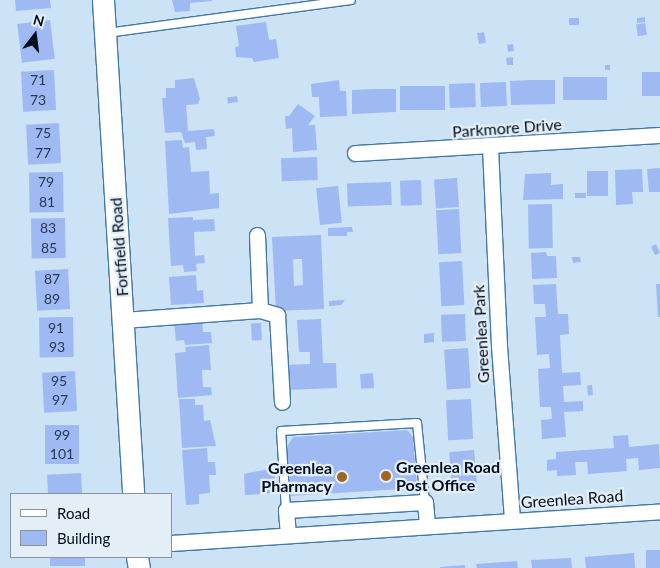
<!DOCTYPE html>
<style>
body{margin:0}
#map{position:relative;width:660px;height:568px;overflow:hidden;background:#cce2f5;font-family:Lato,sans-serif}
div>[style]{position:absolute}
.building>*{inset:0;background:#9fb9f3;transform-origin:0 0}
.roads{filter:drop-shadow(1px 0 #4478a3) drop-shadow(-1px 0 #4478a3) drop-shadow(0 1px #4478a3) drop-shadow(0 -1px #4478a3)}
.lane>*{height:8px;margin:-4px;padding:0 4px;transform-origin:4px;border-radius:4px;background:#fff}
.street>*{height:15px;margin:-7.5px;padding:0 7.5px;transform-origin:7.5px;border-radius:7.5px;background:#fff}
.secondary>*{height:21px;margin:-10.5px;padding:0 10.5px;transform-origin:10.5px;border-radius:10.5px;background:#fff}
.dots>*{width:14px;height:14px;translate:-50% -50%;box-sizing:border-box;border:2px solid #e3eef7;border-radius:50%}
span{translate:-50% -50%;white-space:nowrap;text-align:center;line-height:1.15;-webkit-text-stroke:4.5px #e3eef7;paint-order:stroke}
.number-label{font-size:14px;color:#283852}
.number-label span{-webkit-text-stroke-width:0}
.street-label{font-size:16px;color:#000d1d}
.poi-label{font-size:16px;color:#000d1d;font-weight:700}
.left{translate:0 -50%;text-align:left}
.right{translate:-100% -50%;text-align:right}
.legend{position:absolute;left:10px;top:493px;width:162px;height:65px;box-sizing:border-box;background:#e3eef7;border:1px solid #8894a0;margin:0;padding:6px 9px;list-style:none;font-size:15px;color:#000d1d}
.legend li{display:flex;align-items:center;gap:10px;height:25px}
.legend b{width:25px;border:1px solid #8894a0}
.north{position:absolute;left:10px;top:10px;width:50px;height:50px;-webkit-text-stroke:4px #e3eef7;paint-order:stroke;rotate:15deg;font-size:14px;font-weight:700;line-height:20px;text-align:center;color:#000d1d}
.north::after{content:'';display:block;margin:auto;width:18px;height:22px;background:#000d1d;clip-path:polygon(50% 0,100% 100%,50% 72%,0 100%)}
</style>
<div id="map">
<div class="building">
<i style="clip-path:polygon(15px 0,50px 0,51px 8px,16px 11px)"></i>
<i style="clip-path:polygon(172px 0,212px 0,212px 1px,190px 3px,190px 11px,175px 12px)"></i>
<i style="clip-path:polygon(645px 17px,645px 22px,637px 23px,637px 18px)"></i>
<i style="left:569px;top:18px;width:10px;height:7px"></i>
<i style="left:50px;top:20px;width:39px;height:33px;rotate:83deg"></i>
<i style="clip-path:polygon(266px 22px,269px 40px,276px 39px,279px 58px,254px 62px,252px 58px,236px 57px,235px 47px,239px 46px,236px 26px)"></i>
<i style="left:645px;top:23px;width:12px;height:9px;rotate:81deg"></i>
<i style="left:484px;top:32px;width:11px;height:7px;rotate:80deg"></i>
<i style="left:513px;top:44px;width:7px;height:6px;rotate:82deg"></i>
<i style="clip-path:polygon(513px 57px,513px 65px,507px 65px,506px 58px)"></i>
<i style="left:605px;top:65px;width:5px;height:5px"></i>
<i style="left:54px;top:70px;width:40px;height:33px;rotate:87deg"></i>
<i style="left:660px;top:72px;width:24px;height:18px;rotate:90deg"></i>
<i style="left:607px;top:77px;width:23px;height:44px;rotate:90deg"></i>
<i style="clip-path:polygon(194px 78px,200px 99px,198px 104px,186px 105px,188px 131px,214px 129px,215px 136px,206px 137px,207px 149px,196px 150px,195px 142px,185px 143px,181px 132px,165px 133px,162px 98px,166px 98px,166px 88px,175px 88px,175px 80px)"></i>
<i style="clip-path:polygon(339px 80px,340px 91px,346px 91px,347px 116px,320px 117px,319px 97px,312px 97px,311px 84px)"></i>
<i style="clip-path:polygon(532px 80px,555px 80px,555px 104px,511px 105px,510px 81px)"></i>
<i style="left:506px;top:82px;width:24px;height:26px;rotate:88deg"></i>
<i style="left:475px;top:83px;width:24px;height:26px;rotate:88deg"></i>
<i style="left:445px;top:86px;width:24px;height:45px;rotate:90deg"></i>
<i style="clip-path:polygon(373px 89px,396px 89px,396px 112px,352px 114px,352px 90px)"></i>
<i style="left:237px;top:96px;width:6px;height:10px;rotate:81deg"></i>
<i style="clip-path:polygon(298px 104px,315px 116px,308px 125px,315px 125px,317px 150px,293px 152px,292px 128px,286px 129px,285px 116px,289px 116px)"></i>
<i style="left:59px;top:123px;width:40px;height:33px;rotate:87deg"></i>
<i style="clip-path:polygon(182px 140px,183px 148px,189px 147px,191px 172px,209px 171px,210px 194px,219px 193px,219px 208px,169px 214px,165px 141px)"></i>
<i style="left:317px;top:157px;width:23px;height:36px;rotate:88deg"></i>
<i style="clip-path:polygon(660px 168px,660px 192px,649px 192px,647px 169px)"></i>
<i style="clip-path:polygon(642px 169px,643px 192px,632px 192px,633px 204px,616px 205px,615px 170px)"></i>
<i style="left:587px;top:171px;width:21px;height:25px"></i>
<i style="left:63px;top:172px;width:40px;height:34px;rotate:89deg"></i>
<i style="clip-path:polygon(551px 173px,551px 185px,563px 184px,563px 199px,523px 200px,525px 174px)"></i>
<i style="left:457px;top:178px;width:29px;height:23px;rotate:86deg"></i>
<i style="left:421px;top:180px;width:25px;height:21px;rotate:88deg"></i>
<i style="left:391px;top:182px;width:23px;height:44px;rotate:88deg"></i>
<i style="left:338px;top:186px;width:37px;height:22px;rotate:84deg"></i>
<i style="left:586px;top:193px;width:5px;height:11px;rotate:90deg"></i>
<i style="left:552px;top:204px;width:44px;height:24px;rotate:89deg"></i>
<i style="left:459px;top:209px;width:44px;height:23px;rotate:87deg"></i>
<i style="clip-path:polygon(193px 217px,193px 220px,214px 219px,215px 231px,194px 232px,195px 256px,204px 255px,205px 263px,196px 264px,197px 271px,184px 272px,183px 265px,171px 266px,168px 218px)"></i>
<i style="left:65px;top:218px;width:40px;height:34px;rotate:89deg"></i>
<i style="clip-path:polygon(352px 227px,353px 232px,347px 232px,347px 236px,328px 236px,328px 228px)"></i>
<i style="clip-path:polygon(evenodd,321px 235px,324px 309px,276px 311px,272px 237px,321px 235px,293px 259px,302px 259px,303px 285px,294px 286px,293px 259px)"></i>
<i style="clip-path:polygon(656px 244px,660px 253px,655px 255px,651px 247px)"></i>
<i style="clip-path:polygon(546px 252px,547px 256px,556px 256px,557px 278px,532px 279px,531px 253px)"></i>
<i style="clip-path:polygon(572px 257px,580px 257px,581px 262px,573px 263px)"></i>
<i style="left:462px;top:261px;width:44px;height:23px;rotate:87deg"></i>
<i style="left:68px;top:269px;width:40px;height:33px;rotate:87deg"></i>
<i style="clip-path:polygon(196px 275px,197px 291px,203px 290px,204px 303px,171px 305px,169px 277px)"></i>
<i style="clip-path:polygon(556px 284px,558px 314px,568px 314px,569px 334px,560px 335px,562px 373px,580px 372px,581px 385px,563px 386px,564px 402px,583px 401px,583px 411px,564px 412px,566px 437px,542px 439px,541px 420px,552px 419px,551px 407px,540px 407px,538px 369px,550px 368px,549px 354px,537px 355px,535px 317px,546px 317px,545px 304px,534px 304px,533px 285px)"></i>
<i style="clip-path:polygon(656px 284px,660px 284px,660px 317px,658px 317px)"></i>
<i style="clip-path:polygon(345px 300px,341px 305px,329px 306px,329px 301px)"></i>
<i style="left:465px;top:314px;width:27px;height:24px;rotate:88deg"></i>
<i style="left:73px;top:317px;width:40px;height:34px;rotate:89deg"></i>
<i style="clip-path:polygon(202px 319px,203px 332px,211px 332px,212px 343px,185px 345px,184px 340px,176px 341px,174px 321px)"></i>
<i style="clip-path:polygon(321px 319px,323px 363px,336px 363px,337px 388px,285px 390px,284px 365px,310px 364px,310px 352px,299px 352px,297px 320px)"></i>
<i style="left:261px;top:323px;width:17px;height:10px;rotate:87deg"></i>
<i style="clip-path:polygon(434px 333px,434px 342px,424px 343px,424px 334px)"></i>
<i style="clip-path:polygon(209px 345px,211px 370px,202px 370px,203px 387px,211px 387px,212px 395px,178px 398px,175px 353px,186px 352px,185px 347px)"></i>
<i style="left:468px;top:348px;width:40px;height:24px;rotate:86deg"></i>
<i style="left:75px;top:371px;width:40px;height:33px;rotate:87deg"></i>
<i style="left:373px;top:373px;width:15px;height:13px;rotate:86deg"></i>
<i style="left:592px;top:385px;width:10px;height:5px;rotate:84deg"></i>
<i style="clip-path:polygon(179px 399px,195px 399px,195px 405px,203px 405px,204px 421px,210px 420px,216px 446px,182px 448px)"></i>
<i style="left:471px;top:399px;width:40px;height:25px;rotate:87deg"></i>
<i style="left:45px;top:425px;width:34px;height:39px"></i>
<i style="clip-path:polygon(407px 430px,413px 437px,417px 488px,289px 496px,286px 448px,293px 437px)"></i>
<i style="clip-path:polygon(628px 435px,629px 447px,659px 444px,660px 468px,639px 470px,638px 458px,626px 459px,627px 471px,588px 474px,587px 462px,575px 462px,576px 475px,557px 476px,557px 470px,547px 471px,547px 460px,556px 459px,556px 452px,614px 448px,613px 436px)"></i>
<i style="clip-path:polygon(207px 448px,208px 462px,215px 462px,216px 475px,209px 475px,210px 493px,199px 494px,199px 504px,186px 505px,182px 450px)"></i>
<i style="left:474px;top:450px;width:33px;height:25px;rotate:85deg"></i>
<i style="clip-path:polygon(274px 468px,276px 493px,245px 495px,244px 474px)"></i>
<i style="left:81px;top:473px;width:21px;height:34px;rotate:87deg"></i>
<i style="left:660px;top:550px;width:18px;height:14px;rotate:90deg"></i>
<i style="clip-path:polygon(634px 553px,635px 568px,586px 568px,585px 557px)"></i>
<i style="left:50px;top:557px;width:35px;height:9px"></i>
<i style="clip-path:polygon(571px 558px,572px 568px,532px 568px,531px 560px)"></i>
<i style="clip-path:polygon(517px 561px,518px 568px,477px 568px,476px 564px)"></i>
<i style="clip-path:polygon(465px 565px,465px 568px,440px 568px,440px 567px)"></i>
</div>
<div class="roads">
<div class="lane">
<i style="left:107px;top:33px;width:246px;rotate:-7.7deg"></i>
<i style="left:286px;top:510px;width:79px;rotate:-93.6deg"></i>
<i style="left:281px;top:431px;width:136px;rotate:-3.4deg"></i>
<i style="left:417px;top:423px;width:79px;rotate:84.2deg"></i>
</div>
<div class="street">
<i style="left:490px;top:147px;width:199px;rotate:87.4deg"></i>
<i style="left:499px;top:346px;width:174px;rotate:85.7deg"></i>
<i style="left:355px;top:153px;width:306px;rotate:-3.4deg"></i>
<i style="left:257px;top:235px;width:75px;rotate:87.7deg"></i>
<i style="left:123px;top:320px;width:137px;rotate:-4.2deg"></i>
<i style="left:260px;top:310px;width:18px;rotate:16deg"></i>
<i style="left:277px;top:315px;width:87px;rotate:86.7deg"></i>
<i style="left:288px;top:534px;width:24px;rotate:-95deg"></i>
<i style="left:286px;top:510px;width:139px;rotate:-3.3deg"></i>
<i style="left:425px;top:502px;width:22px;rotate:85deg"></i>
<i style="left:171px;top:543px;width:490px;rotate:-3.7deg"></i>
</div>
<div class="secondary">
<i style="left:103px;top:0;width:495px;rotate:86.5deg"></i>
<i style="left:137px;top:557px;width:11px;rotate:80deg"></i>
</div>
</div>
<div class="dots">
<i style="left:386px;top:476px;background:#9e6523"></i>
<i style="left:342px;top:477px;background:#9e6523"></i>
</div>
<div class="number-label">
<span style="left:38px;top:80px">71</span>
<span style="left:38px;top:100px">73</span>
<span style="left:43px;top:133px">75</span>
<span style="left:43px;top:153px">77</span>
<span style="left:46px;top:182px">79</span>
<span style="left:47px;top:202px">81</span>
<span style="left:48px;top:228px">83</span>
<span style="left:49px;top:248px">85</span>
<span style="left:52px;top:279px">87</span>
<span style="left:52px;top:299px">89</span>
<span style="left:56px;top:328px">91</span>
<span style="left:57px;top:347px">93</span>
<span style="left:59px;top:381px">95</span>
<span style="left:60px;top:400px">97</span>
<span style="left:62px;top:435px">99</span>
<span style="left:62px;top:454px">101</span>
</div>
<div class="street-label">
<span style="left:507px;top:128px;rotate:-4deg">Parkmore Drive</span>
<span style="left:119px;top:247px;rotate:-94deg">Fortfield Road</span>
<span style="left:481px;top:334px;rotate:-93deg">Greenlea Park</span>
<span style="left:572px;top:499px;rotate:-4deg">Greenlea Road</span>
</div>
<div class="poi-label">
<span class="left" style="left:396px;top:476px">Greenlea Road<br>Post Office</span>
<span class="right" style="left:332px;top:477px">Greenlea<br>Pharmacy</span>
</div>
<ul class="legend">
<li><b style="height:6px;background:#fff"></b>Road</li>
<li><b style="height:14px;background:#9fb9f3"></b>Building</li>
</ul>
<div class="north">N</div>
</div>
